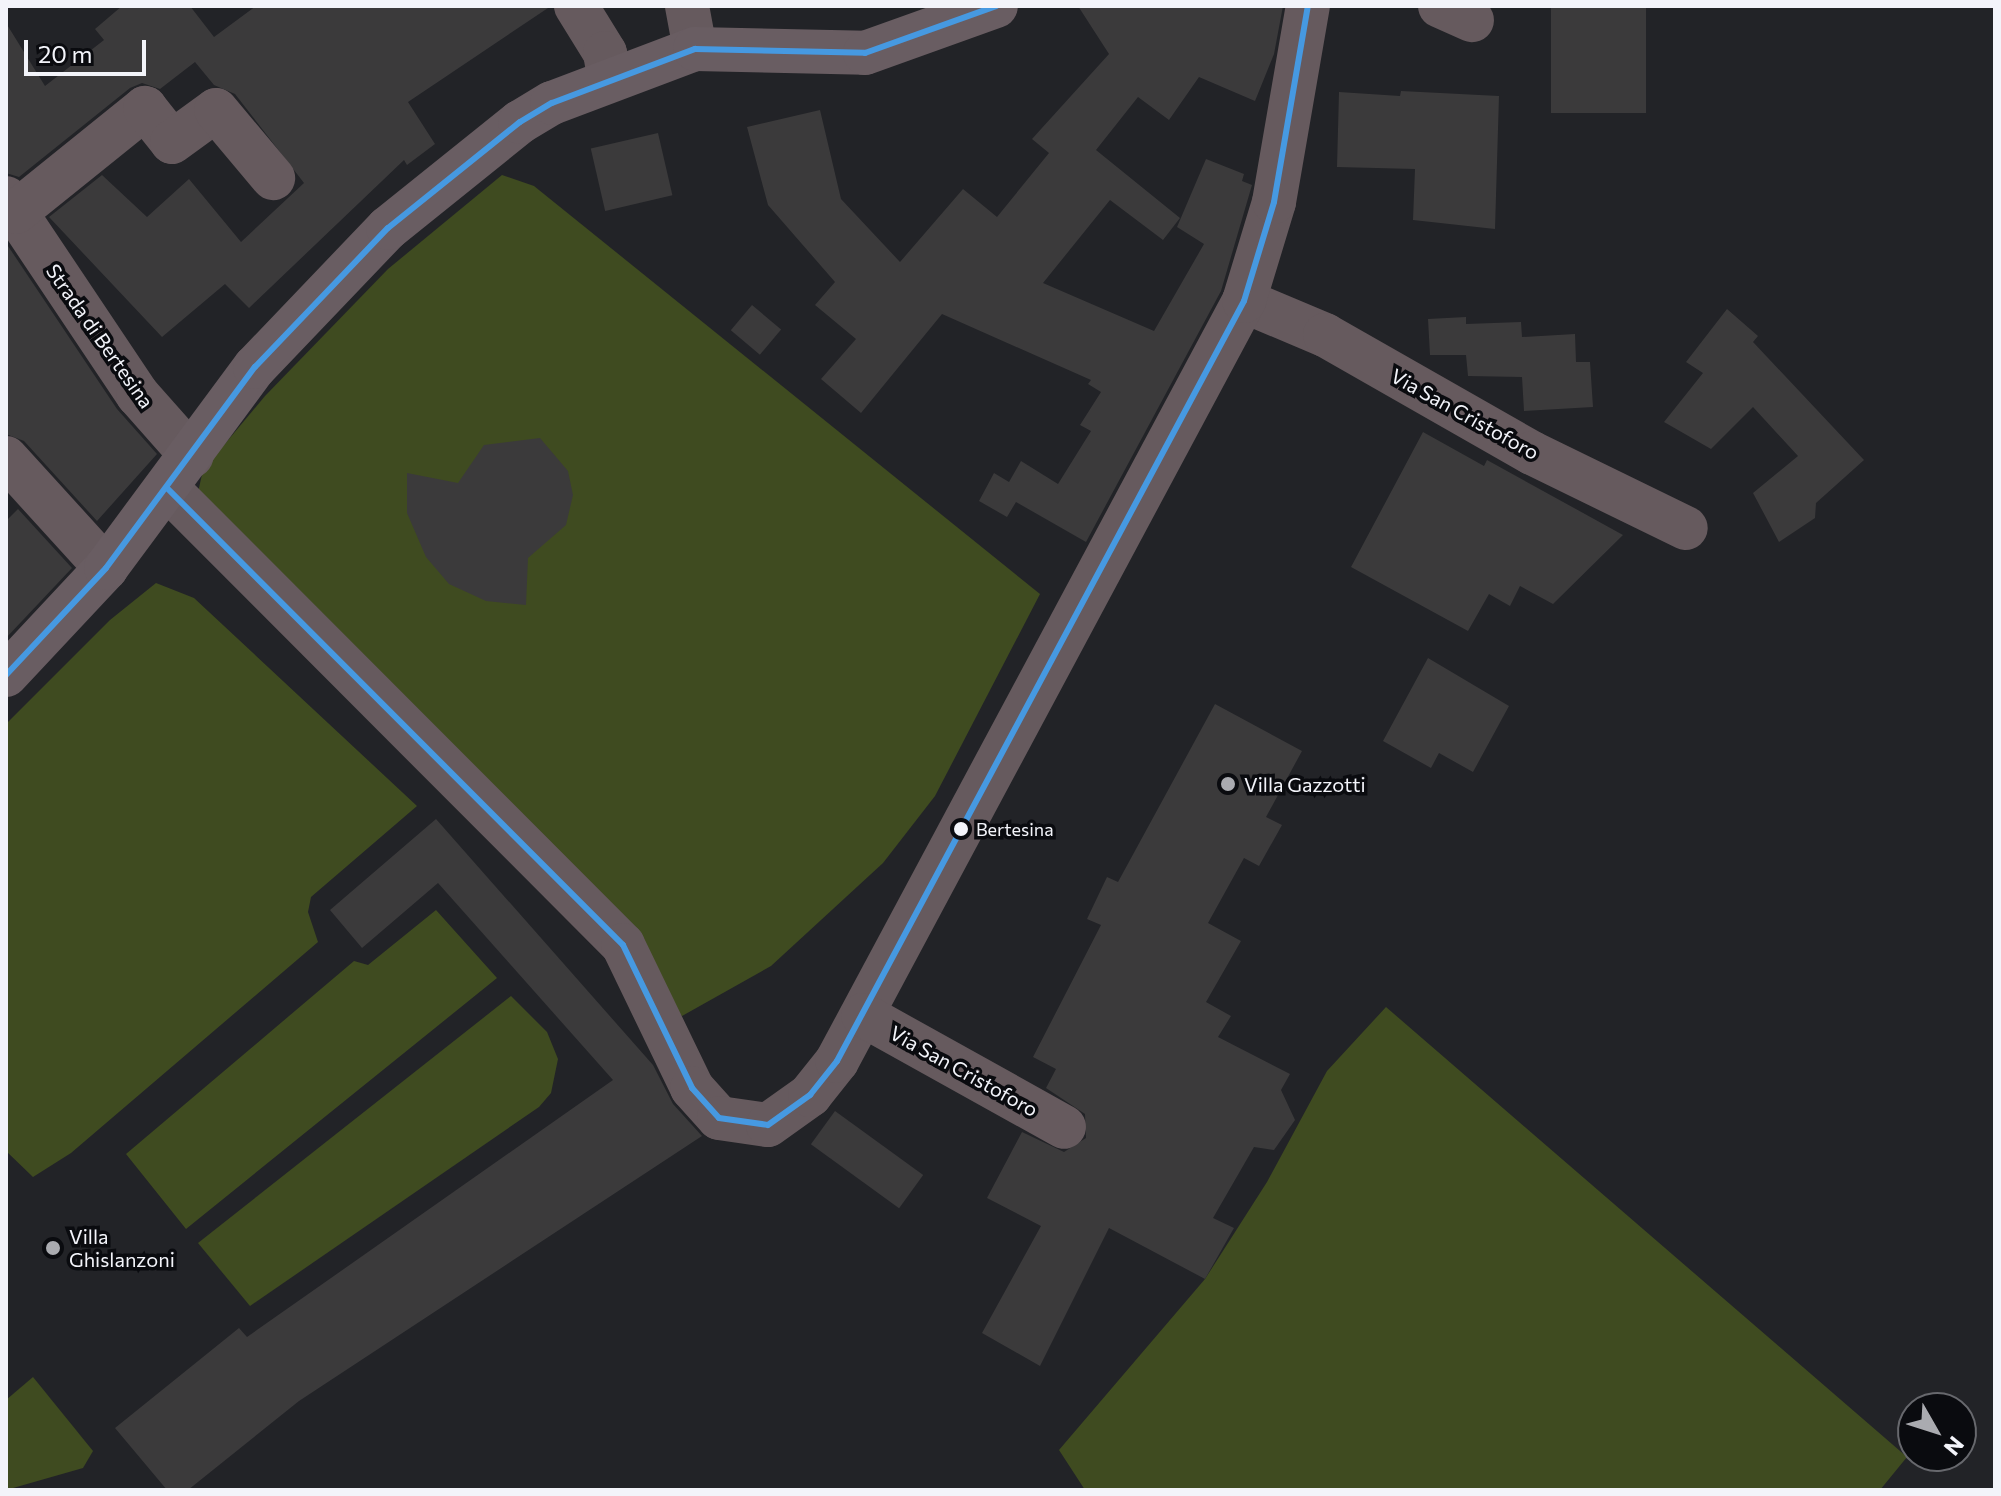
<!DOCTYPE html>
<style>
body{margin:0}
#map{position:relative;width:2001px;height:1496px;overflow:hidden;background:#222327;font-family:Commissioner,sans-serif}
div>[style]{position:absolute}
.green>*{inset:0;background:#3f4b20}
.building>*{inset:0;background:#3b3a3b;transform-origin:0 0}
.street>*{height:44px;margin:-22px;padding:0 22px;transform-origin:22px;border-radius:22px;background:#665a5e}
.secondary>*{height:44px;margin:-22px;padding:0 22px;transform-origin:22px;border-radius:22px;background:#695d62}
.bus-1>*{height:6px;margin:-3px;padding:0 3px;transform-origin:3px;border-radius:3px;background:#4699e1}
.dots>*{width:22px;height:22px;translate:-50% -50%;box-sizing:border-box;border:4px solid #0a0b0f;border-radius:50%}
span{translate:-50% -50%;white-space:nowrap;text-align:center;line-height:1.15;-webkit-text-stroke:7px #0a0b0f;paint-order:stroke}
.bus-label{font-size:18px;color:#f3f4fa}
.left{translate:0 -50%;text-align:left}
.street-label{font-size:20px;color:#f3f4fa}
.poi-label{font-size:20px;color:#f3f4fa}
.frame{position:absolute;inset:0;border:8px solid #f3f4fa;pointer-events:none}
.north{position:absolute;left:1897px;top:1392px;width:80px;height:80px;box-sizing:border-box;background:#0a0b0f;border:2px solid #67686d;border-radius:50%;rotate:129deg;font-size:22px;font-weight:700;line-height:32px;text-align:center;color:#f3f4fa}
.north::after{content:'';display:block;margin:auto;width:28px;height:36px;background:#aaabb0;clip-path:polygon(50% 0,100% 100%,50% 72%,0 100%)}
.scale{position:absolute;left:24px;top:40px;width:122px;height:36px;box-sizing:border-box;border:4px solid #f3f4fa;border-top:0;padding-left:10px;font-size:24px;line-height:28px;white-space:nowrap;color:#f3f4fa;-webkit-text-stroke:6px #0a0b0f;paint-order:stroke}
</style>
<div id="map">
<div class="green">
<i style="clip-path:polygon(502px 175px,534px 186px,1040px 594px,935px 796px,883px 863px,771px 966px,682px 1016px,192px 519px,203px 470px,265px 396px,388px 269px)"></i>
<i style="clip-path:polygon(156px 583px,194px 598px,417px 806px,311px 897px,308px 912px,318px 942px,71px 1153px,33px 1177px,6px 1151px,6px 724px,110px 620px)"></i>
<i style="clip-path:polygon(436px 910px,497px 978px,186px 1229px,126px 1154px,354px 961px,368px 965px)"></i>
<i style="clip-path:polygon(511px 996px,547px 1032px,558px 1059px,551px 1093px,539px 1107px,250px 1306px,198px 1243px)"></i>
<i style="clip-path:polygon(1386px 1007px,1907px 1457px,1880px 1490px,1085px 1490px,1059px 1450px,1205px 1279px,1267px 1182px,1327px 1071px)"></i>
<i style="clip-path:polygon(33px 1377px,93px 1451px,83px 1468px,6px 1490px,6px 1400px)"></i>
</div>
<div class="building">
<i style="clip-path:polygon(122px 6px,190px 6px,214px 37px,256px 6px,551px 6px,408px 102px,435px 144px,407px 165px,404px 160px,249px 308px,225px 284px,162px 337px,49px 217px,102px 175px,147px 217px,189px 179px,241px 242px,304px 183px,235px 94px,214px 85px,195px 62px,160px 89px,142px 83px,130px 88px,19px 177px,6px 173px,6px 23px,45px 86px,104px 40px,95px 29px)"></i>
<i style="clip-path:polygon(1078px 6px,1283px 6px,1274px 54px,1255px 101px,1199px 77px,1169px 120px,1138px 97px,1096px 150px,1180px 218px,1163px 240px,1110px 200px,1043px 283px,1154px 331px,1204px 244px,1177px 227px,1206px 159px,1244px 174px,1242px 181px,1252px 185px,1221px 291px,1086px 542px,1016px 502px,1007px 517px,979px 501px,994px 473px,1009px 482px,1021px 461px,1058px 484px,1091px 431px,1080px 425px,1101px 392px,1088px 384px,1091px 380px,942px 314px,861px 413px,821px 379px,856px 339px,815px 305px,835px 282px,768px 205px,747px 127px,820px 110px,841px 199px,900px 262px,963px 189px,997px 217px,1049px 153px,1032px 139px,1109px 54px)"></i>
<i style="left:1551px;top:6px;width:95px;height:107px"></i>
<i style="clip-path:polygon(1401px 91px,1499px 96px,1495px 229px,1413px 220px,1415px 169px,1337px 167px,1339px 92px,1400px 96px)"></i>
<i style="left:658px;top:133px;width:64px;height:69px;rotate:77deg"></i>
<i style="clip-path:polygon(6px 243px,117px 409px,157px 454px,97px 521px,24px 441px,6px 434px)"></i>
<i style="left:752px;top:305px;width:38px;height:33px;rotate:40deg"></i>
<i style="clip-path:polygon(1727px 309px,1758px 336px,1753px 342px,1864px 460px,1816px 503px,1815px 518px,1779px 542px,1753px 493px,1798px 456px,1753px 407px,1711px 449px,1664px 422px,1703px 373px,1686px 362px)"></i>
<i style="clip-path:polygon(1466px 317px,1466px 324px,1521px 322px,1522px 337px,1575px 334px,1576px 362px,1590px 362px,1593px 407px,1524px 411px,1522px 377px,1468px 376px,1466px 355px,1430px 355px,1428px 319px)"></i>
<i style="clip-path:polygon(1423px 432px,1484px 466px,1487px 460px,1623px 535px,1553px 604px,1520px 586px,1510px 606px,1489px 594px,1468px 631px,1351px 567px)"></i>
<i style="clip-path:polygon(540px 438px,568px 471px,573px 495px,566px 525px,528px 558px,526px 605px,486px 601px,449px 584px,426px 557px,407px 513px,407px 473px,458px 483px,484px 445px)"></i>
<i style="clip-path:polygon(18px 509px,72px 568px,6px 638px,6px 521px)"></i>
<i style="clip-path:polygon(1428px 658px,1509px 706px,1473px 772px,1439px 753px,1431px 768px,1383px 741px)"></i>
<i style="clip-path:polygon(1215px 704px,1302px 751px,1266px 817px,1282px 825px,1259px 866px,1244px 858px,1208px 923px,1241px 941px,1206px 1002px,1231px 1016px,1218px 1037px,1290px 1074px,1281px 1090px,1295px 1120px,1274px 1150px,1254px 1147px,1213px 1218px,1234px 1228px,1205px 1279px,1109px 1228px,1040px 1366px,982px 1333px,1041px 1226px,987px 1198px,1022px 1132px,1064px 1152px,1086px 1138px,1085px 1114px,1046px 1088px,1056px 1069px,1033px 1057px,1101px 925px,1087px 919px,1107px 877px,1118px 882px)"></i>
<i style="clip-path:polygon(436px 819px,653px 1065px,673px 1104px,702px 1136px,299px 1401px,188px 1490px,167px 1490px,115px 1428px,239px 1328px,247px 1337px,613px 1080px,438px 883px,362px 948px,330px 910px)"></i>
<i style="left:835px;top:1111px;width:109px;height:41px;rotate:36deg"></i>
</div>
<div class="street">
<i style="left:576px;top:6px;width:55px;rotate:58.3deg"></i>
<i style="left:605px;top:53px;width:27px;rotate:80deg"></i>
<i style="left:687px;top:6px;width:44px;rotate:79.5deg"></i>
<i style="left:1440px;top:6px;width:35px;rotate:24deg"></i>
<i style="left:6px;top:198px;width:237px;rotate:56.2deg"></i>
<i style="left:138px;top:395px;width:81px;rotate:48.5deg"></i>
<i style="left:16px;top:212px;width:166px;rotate:-38.9deg"></i>
<i style="left:145px;top:108px;width:43px;rotate:51.5deg"></i>
<i style="left:172px;top:142px;width:54px;rotate:-36deg"></i>
<i style="left:216px;top:110px;width:89px;rotate:50deg"></i>
<i style="left:1244px;top:301px;width:88px;rotate:22.8deg"></i>
<i style="left:1325px;top:335px;width:238px;rotate:29.7deg"></i>
<i style="left:1532px;top:453px;width:171px;rotate:26deg"></i>
<i style="left:6px;top:458px;width:149px;rotate:47.7deg"></i>
<i style="left:168px;top:489px;width:644px;rotate:45.06deg"></i>
<i style="left:623px;top:945px;width:159px;rotate:64.2deg"></i>
<i style="left:692px;top:1088px;width:40px;rotate:48deg"></i>
<i style="left:719px;top:1118px;width:49px;rotate:8.1deg"></i>
<i style="left:768px;top:1125px;width:52px;rotate:-35.5deg"></i>
<i style="left:810px;top:1095px;width:43px;rotate:-51.5deg"></i>
<i style="left:837px;top:1061px;width:862px;rotate:-61.83deg"></i>
<i style="left:1244px;top:301px;width:103px;rotate:-73.1deg"></i>
<i style="left:1274px;top:202px;width:199px;rotate:-80.2deg"></i>
<i style="left:863px;top:1015px;width:230px;rotate:29.1deg"></i>
</div>
<div class="secondary">
<i style="left:6px;top:675px;width:146px;rotate:-46.9deg"></i>
<i style="left:106px;top:568px;width:250px;rotate:-53.5deg"></i>
<i style="left:255px;top:367px;width:192px;rotate:-46.3deg"></i>
<i style="left:388px;top:228px;width:169px;rotate:-38.8deg"></i>
<i style="left:520px;top:122px;width:37px;rotate:-31deg"></i>
<i style="left:552px;top:103px;width:153px;rotate:-20.7deg"></i>
<i style="left:695px;top:49px;width:170px;rotate:1.3deg"></i>
<i style="left:865px;top:53px;width:139px;rotate:-19.7deg"></i>
</div>
<div class="bus-1">
<i style="left:168px;top:489px;width:644px;rotate:45.06deg"></i>
<i style="left:623px;top:945px;width:159px;rotate:64.2deg"></i>
<i style="left:692px;top:1088px;width:40px;rotate:48deg"></i>
<i style="left:719px;top:1118px;width:49px;rotate:8.1deg"></i>
<i style="left:768px;top:1125px;width:52px;rotate:-35.5deg"></i>
<i style="left:810px;top:1095px;width:43px;rotate:-51.5deg"></i>
<i style="left:837px;top:1061px;width:862px;rotate:-61.83deg"></i>
<i style="left:1244px;top:301px;width:103px;rotate:-73.1deg"></i>
<i style="left:1274px;top:202px;width:199px;rotate:-80.2deg"></i>
<i style="left:6px;top:675px;width:146px;rotate:-46.9deg"></i>
<i style="left:106px;top:568px;width:250px;rotate:-53.5deg"></i>
<i style="left:255px;top:367px;width:192px;rotate:-46.3deg"></i>
<i style="left:388px;top:228px;width:169px;rotate:-38.8deg"></i>
<i style="left:520px;top:122px;width:37px;rotate:-31deg"></i>
<i style="left:552px;top:103px;width:153px;rotate:-20.7deg"></i>
<i style="left:695px;top:49px;width:170px;rotate:1.3deg"></i>
<i style="left:865px;top:53px;width:139px;rotate:-19.7deg"></i>
</div>
<div class="dots">
<i style="left:1228px;top:784px;background:#aaabb0"></i>
<i style="left:961px;top:829px;background:#f3f4fa"></i>
<i style="left:53px;top:1248px;background:#aaabb0"></i>
</div>
<div class="bus-label">
<span class="left" style="left:976px;top:829px">Bertesina</span>
</div>
<div class="street-label">
<span style="left:100px;top:336px;rotate:55deg">Strada di Bertesina</span>
<span style="left:1465px;top:414px;rotate:29deg">Via San Cristoforo</span>
<span style="left:964px;top:1071px;rotate:29deg">Via San Cristoforo</span>
</div>
<div class="poi-label">
<span class="left" style="left:1244px;top:784px">Villa Gazzotti</span>
<span class="left" style="left:69px;top:1248px">Villa<br>Ghislanzoni</span>
</div>
<div class="frame"></div>
<div class="north">N</div>
<div class="scale">20 m</div>
</div>
